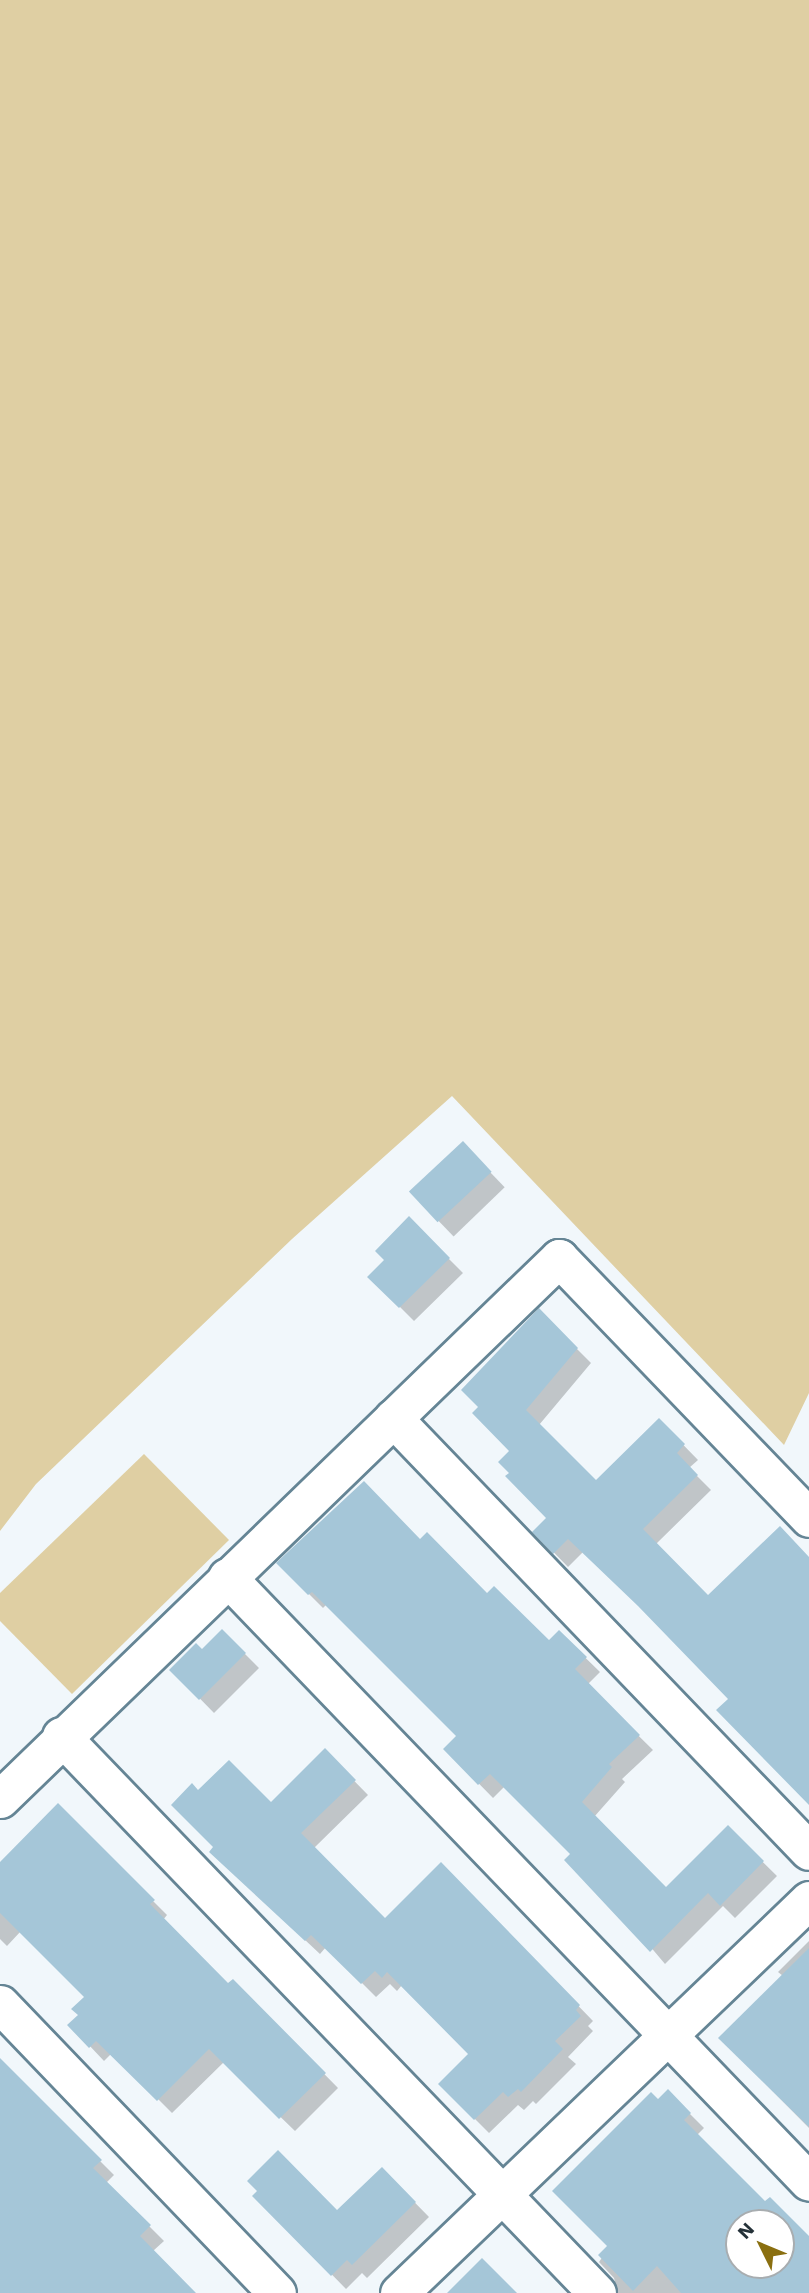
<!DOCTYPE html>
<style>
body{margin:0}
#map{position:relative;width:809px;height:2293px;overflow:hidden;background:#f1f7fb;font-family:"Work Sans",sans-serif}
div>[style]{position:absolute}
.green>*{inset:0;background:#dfcfa3}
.shadow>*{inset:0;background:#0003;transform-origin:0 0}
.building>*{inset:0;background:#a5c6d8;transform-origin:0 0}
.roads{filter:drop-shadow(2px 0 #658595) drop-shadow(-2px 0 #658595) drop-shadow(0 2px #658595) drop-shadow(0 -2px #658595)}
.minor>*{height:37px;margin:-18.5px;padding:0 18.5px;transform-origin:18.5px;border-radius:18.5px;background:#fff}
span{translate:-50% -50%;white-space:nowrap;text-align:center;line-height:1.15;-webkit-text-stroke:5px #fff;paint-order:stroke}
.north{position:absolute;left:725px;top:2209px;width:70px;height:70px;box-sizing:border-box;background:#fff;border:2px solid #a8adb0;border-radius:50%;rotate:313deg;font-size:19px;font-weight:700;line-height:28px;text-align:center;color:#253239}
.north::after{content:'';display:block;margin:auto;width:24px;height:32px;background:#8a6f10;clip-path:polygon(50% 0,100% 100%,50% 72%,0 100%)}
</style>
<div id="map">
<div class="green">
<i style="clip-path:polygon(0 0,809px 0,809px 1393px,784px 1445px,452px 1096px,292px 1239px,36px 1484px,0 1531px)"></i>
<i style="clip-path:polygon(144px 1454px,229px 1540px,72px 1694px,0 1621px,0 1593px)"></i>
</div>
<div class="shadow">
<i style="left:463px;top:1144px;width:60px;height:71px;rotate:46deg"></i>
<i style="clip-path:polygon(409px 1219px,463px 1273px,414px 1321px,370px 1277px,386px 1260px)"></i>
<i style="clip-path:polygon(539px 1311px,591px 1363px,539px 1425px,596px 1482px,659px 1420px,698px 1460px,689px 1468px,711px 1490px,656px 1544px,708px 1598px,809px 1559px,809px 1804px,731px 1699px,649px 1614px,583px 1552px,568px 1567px,534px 1532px,549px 1518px,511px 1473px)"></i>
<i style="clip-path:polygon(420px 1541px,549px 1643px,559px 1632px,600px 1672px,587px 1685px,653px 1750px,622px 1779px,625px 1782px,594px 1817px,666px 1889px,728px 1828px,777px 1876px,735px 1918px,723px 1906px,665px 1964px,572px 1854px,505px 1786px,493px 1798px,445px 1749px,458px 1736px,327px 1604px,323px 1608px,278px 1563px)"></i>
<i style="clip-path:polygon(222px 1631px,259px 1668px,214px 1713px,172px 1670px,202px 1651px)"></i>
<i style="clip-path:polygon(325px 1751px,368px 1795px,314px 1848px,385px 1920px,441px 1864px,593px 2021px,588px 2026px,593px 2031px,568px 2057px,576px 2064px,536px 2104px,533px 2101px,524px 2110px,518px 2105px,489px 2133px,440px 2084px,471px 2054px,402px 1985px,397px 1991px,390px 1984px,376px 1997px,326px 1947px,320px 1954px,211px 1852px,215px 1847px,198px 1792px,271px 1804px)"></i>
<i style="clip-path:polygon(58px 1806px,167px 1915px,163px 1920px,228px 1985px,233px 1981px,338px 2088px,295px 2131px,224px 2062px,172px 2113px,112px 2053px,104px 2061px,70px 2025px,80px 2015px,86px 1997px,21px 1931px,7px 1946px,0 1939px,0 1863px)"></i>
<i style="clip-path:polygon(809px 1941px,809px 2128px,720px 2038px,783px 1976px,778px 1972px)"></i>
<i style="clip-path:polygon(13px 2074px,114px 2175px,106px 2183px,164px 2241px,153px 2251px,194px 2293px,20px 2293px,0 2272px,0 2075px)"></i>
<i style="clip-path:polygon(evenodd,668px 2092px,704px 2128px,697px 2135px,765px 2204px,809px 2238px,809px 2293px,618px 2293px,614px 2278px,599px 2262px,610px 2246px,658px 2101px,668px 2092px,739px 2223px,781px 2223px,781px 2265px,739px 2265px,739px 2223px)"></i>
<i style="clip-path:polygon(382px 2169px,429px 2217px,367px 2278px,362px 2273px,346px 2289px,255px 2196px,337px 2212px)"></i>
</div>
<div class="building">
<i style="left:463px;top:1141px;width:42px;height:74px;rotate:47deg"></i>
<i style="clip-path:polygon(409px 1216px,450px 1258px,399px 1308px,367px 1277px,384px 1260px,375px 1251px)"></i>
<i style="clip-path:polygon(539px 1308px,578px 1348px,526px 1410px,596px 1480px,659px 1418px,685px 1444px,677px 1453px,698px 1475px,643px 1529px,708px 1595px,780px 1526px,809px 1557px,809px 1805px,716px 1710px,728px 1699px,638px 1606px,568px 1539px,553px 1554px,532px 1532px,546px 1518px,505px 1476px,509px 1473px,498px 1462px,509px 1451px,472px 1413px,478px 1407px,461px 1390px)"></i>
<i style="clip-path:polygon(364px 1481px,420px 1539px,427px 1532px,487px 1593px,494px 1586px,549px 1640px,559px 1630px,587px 1657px,575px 1669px,640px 1735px,609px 1764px,612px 1767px,582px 1802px,666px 1887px,728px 1825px,764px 1861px,720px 1906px,708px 1893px,650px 1952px,564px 1860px,570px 1854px,490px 1774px,478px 1785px,443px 1749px,456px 1736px,312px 1592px,308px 1595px,276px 1563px)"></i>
<i style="clip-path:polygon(222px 1629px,246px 1653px,199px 1700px,169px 1670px,196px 1643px,202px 1649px)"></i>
<i style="clip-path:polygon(325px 1748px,356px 1780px,301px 1833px,385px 1918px,441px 1862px,580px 2005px,576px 2010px,581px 2016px,555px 2041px,563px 2049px,521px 2092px,518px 2089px,508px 2097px,503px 2092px,474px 2120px,438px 2084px,468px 2054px,387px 1972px,382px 1978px,375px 1971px,361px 1984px,311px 1935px,305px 1941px,209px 1852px,213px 1847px,171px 1805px,192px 1783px,198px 1790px,229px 1760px,271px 1802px)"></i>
<i style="clip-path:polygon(58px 1803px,155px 1900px,150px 1904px,228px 1983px,233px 1979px,326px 2073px,279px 2119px,209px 2049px,157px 2101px,96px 2041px,89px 2048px,67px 2025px,78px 2015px,71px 2009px,84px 1997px,0 1913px,0 1862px)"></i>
<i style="clip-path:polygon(809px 1948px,809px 2127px,718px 2038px)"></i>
<i style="clip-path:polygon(0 2058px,102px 2160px,93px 2168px,151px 2225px,140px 2236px,196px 2293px,0 2293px)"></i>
<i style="clip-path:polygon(evenodd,668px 2089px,691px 2113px,684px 2120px,765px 2201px,770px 2197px,809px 2236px,809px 2293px,681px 2293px,657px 2266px,633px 2291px,598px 2255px,607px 2246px,552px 2191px,651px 2092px,658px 2099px,668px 2089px,739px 2223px,781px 2223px,781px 2265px,739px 2265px,739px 2223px)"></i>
<i style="clip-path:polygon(278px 2150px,337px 2210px,382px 2167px,416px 2202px,352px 2265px,347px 2260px,331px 2276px,252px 2196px,257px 2191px,247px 2181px)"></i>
<i style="clip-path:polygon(482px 2258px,517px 2293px,447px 2293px)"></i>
</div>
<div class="roads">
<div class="minor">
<i style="left:393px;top:1418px;width:600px;rotate:46.15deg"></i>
<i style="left:227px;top:1577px;width:839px;rotate:46.11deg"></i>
<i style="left:61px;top:1736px;width:773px;rotate:46.1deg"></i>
<i style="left:0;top:1799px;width:778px;rotate:-44.06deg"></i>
<i style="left:559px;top:1258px;width:361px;rotate:46.1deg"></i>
<i style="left:0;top:2004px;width:400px;rotate:46.2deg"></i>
<i style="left:399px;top:2293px;width:568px;rotate:-43.79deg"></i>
</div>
</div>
<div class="north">N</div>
</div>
